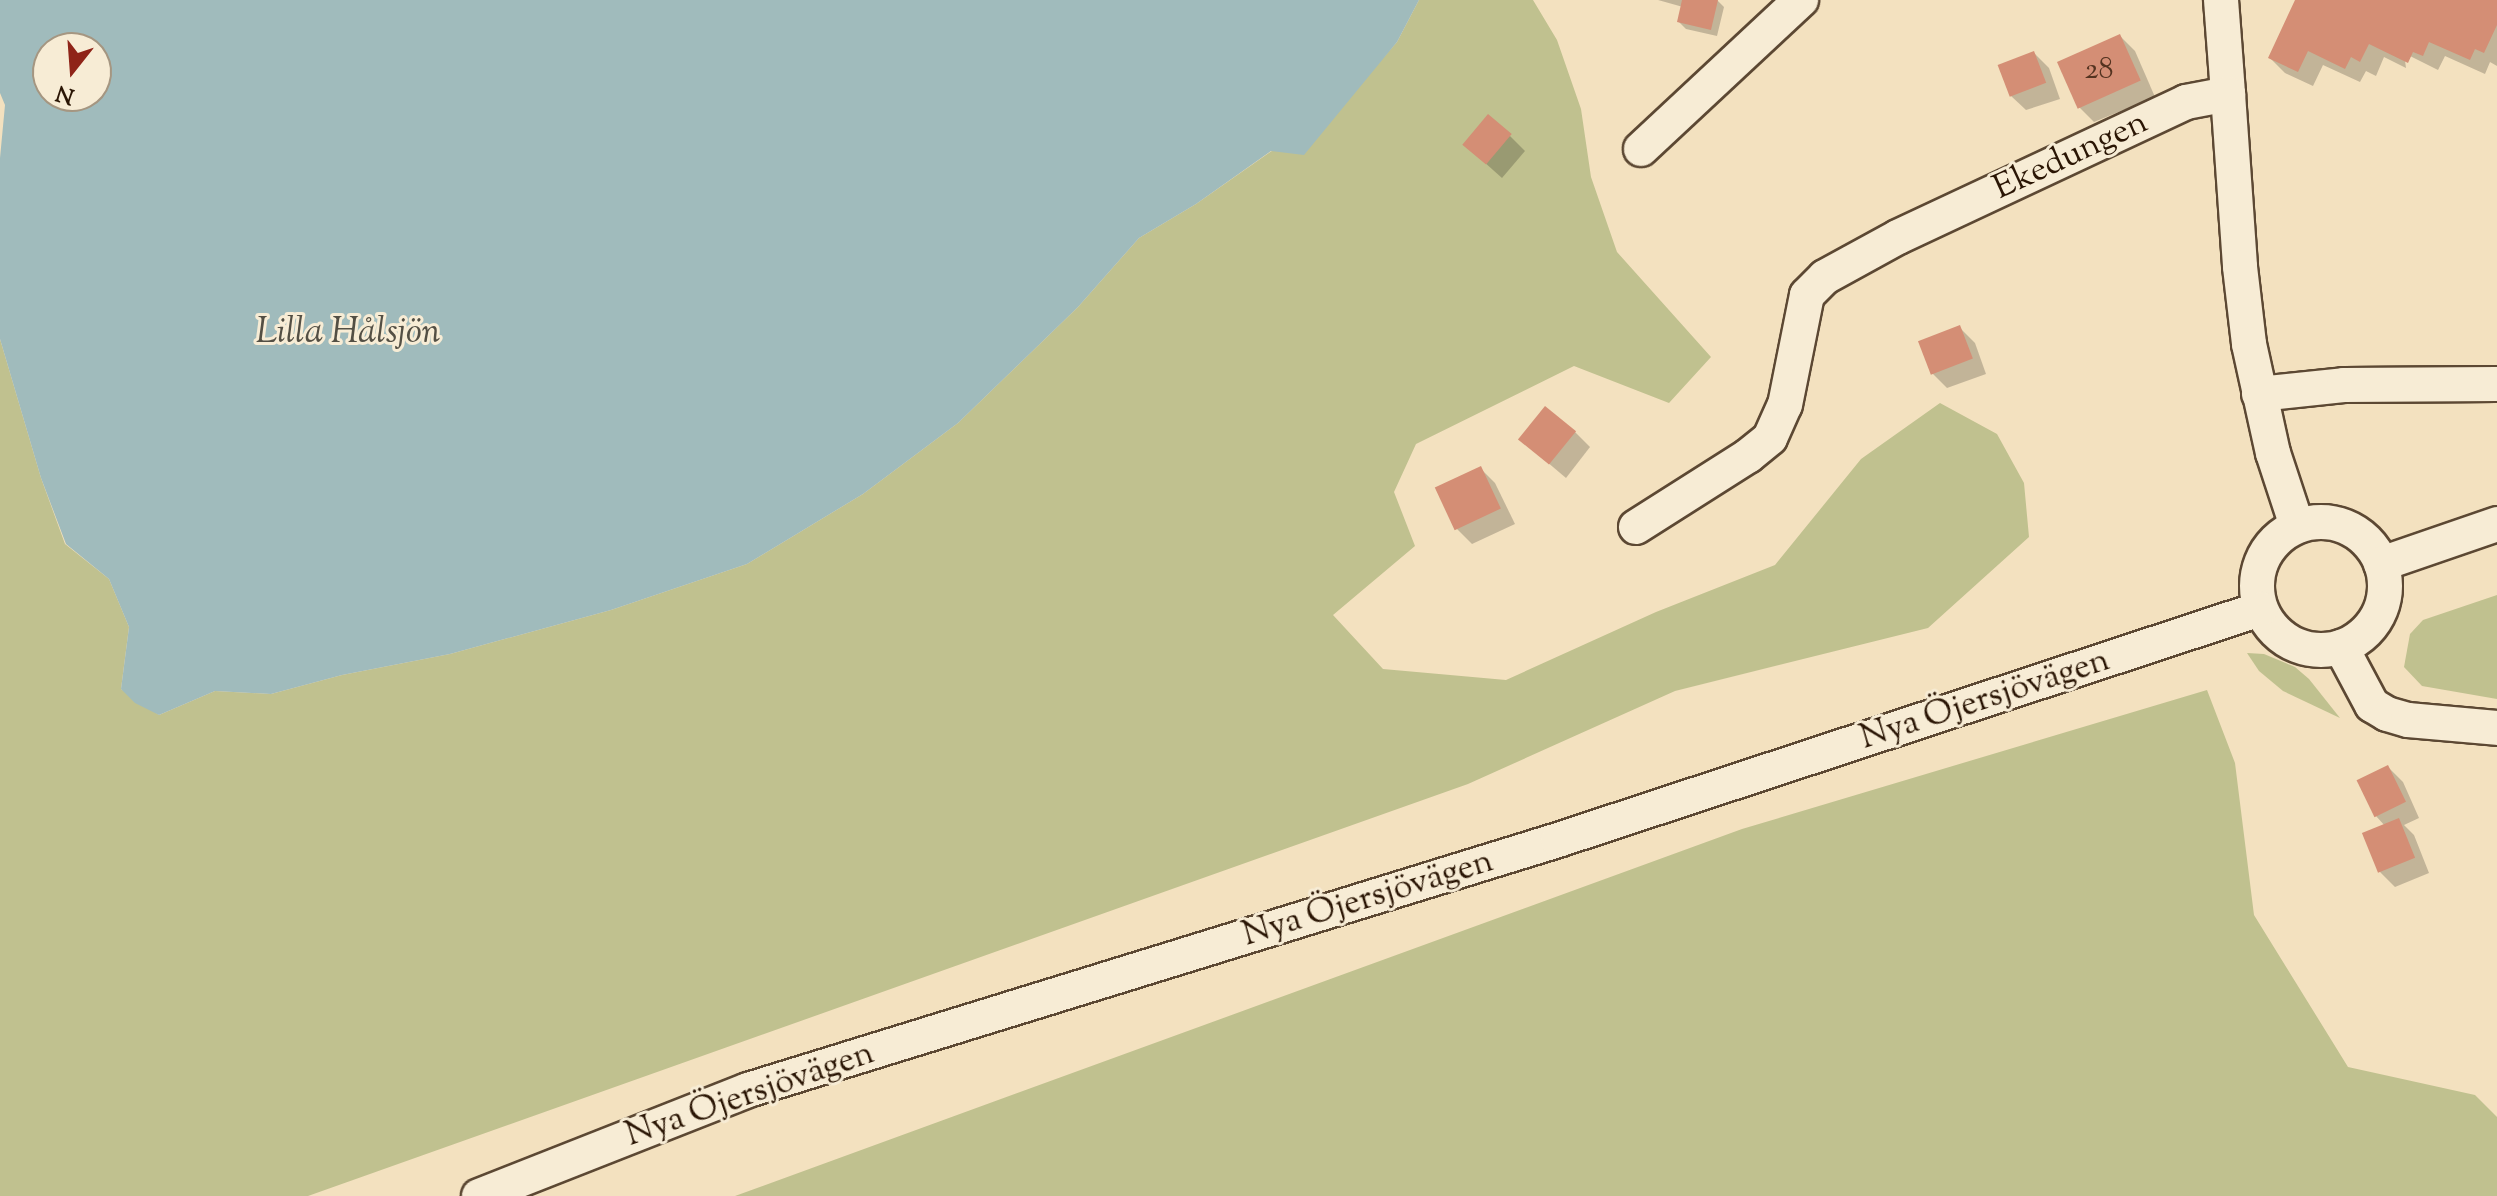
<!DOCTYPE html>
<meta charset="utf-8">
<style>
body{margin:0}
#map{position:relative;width:2497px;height:1196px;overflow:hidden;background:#f3e1bf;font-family:"Sorts Mill Goudy",serif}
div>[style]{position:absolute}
.green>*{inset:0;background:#c0c18f}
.water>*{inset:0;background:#a0bbbc}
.shadow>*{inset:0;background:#0003}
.building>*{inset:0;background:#d48e75;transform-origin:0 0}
.roads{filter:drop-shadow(2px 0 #5c4833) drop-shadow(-2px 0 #5c4833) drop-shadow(0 2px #5c4833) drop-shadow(0 -2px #5c4833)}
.minor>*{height:34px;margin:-17px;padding:0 17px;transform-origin:17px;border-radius:17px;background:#f7ecd5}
.minor>.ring{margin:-17px;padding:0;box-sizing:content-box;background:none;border:34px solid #f7ecd5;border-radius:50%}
span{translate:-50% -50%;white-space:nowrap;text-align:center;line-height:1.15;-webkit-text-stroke:6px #f7ecd5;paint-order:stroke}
.number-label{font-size:30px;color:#543320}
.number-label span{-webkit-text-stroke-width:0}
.street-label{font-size:34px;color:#2a1504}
.water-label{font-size:36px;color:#534f44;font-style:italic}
.north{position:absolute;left:32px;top:32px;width:80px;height:80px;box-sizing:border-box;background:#f7ecd5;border:2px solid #a59681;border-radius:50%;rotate:197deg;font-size:22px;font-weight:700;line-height:32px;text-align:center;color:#2a1504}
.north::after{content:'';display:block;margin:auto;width:28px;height:36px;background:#8f2418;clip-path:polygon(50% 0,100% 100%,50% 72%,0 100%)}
</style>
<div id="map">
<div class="green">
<i style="clip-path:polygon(1419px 0,1533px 0,1557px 40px,1581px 109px,1591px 177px,1617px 252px,1711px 357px,1669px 403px,1574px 366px,1416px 444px,1394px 492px,1415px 546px,1333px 615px,1383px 669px,1506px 680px,1656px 612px,1775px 565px,1861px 459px,1940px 403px,1997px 434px,2024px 483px,2029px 537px,1928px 628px,1675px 691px,1468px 784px,308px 1196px,0 1196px,0 339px,41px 478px,65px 544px,109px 579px,129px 627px,121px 689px,159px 715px,215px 691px,271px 694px,342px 675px,450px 654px,611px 610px,747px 564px,863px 494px,958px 423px,1078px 307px,1139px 238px,1196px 204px,1349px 97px,1397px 42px)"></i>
<i style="clip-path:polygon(2497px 595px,2497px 699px,2422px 686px,2404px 667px,2410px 634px,2423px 620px)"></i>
<i style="clip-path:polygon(2247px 653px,2264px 654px,2295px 667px,2309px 679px,2340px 718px,2283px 691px,2259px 671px)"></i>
<i style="clip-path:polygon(2207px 690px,2235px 763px,2254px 915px,2348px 1067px,2475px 1095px,2497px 1117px,2497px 1196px,735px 1196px,1742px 829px)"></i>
</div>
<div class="water">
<i style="clip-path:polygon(evenodd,0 0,1419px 0,1397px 42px,1304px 155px,1271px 151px,1196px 204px,1139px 238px,1078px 307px,958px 423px,863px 494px,747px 564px,611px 610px,450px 654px,342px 675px,271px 694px,215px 691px,159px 715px,135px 703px,121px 689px,129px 627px,109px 579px,66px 544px,41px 478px,0 339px,0 158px,5px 105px,0 93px,0 0,48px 48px,96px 48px,96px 96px,48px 96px,48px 48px)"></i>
</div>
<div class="shadow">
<i style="clip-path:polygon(1658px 0,1717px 0,1724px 7px,1717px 36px,1686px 29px,1679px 22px,1683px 7px)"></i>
<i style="clip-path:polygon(2297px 0,2497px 0,2497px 66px,2490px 62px,2485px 74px,2445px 56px,2438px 70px,2404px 53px,2406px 68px,2384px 57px,2376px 76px,2366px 71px,2360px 82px,2323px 65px,2313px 86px,2285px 73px,2270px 58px)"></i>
<i style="clip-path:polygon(2120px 36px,2135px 51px,2155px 97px,2094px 122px,2079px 107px,2060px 62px)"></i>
<i style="clip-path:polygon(2034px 53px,2049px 68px,2060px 99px,2026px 110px,2010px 95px)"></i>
<i style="clip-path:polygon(1510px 136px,1525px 151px,1502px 178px,1465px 145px)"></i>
<i style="clip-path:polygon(1960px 328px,1975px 343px,1986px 374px,1947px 388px,1932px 373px)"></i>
<i style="clip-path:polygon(1575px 432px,1590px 447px,1566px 478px,1521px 440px)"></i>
<i style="clip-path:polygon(1480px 468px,1495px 483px,1515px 524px,1472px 544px,1457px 529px)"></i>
<i style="clip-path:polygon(2388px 767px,2403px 782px,2419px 818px,2404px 825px,2414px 835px,2429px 873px,2395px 887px,2380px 872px,2385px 826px,2376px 816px)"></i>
</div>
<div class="building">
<i style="clip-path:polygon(1682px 0,1718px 0,1711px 30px,1677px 22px)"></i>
<i style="clip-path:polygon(2295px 0,2497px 0,2497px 25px,2484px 53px,2475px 49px,2470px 60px,2429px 42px,2423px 56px,2413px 52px,2408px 63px,2369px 44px,2360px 62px,2351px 57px,2345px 69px,2308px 51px,2298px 72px,2268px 58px)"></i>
<i style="left:2120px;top:34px;width:51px;height:69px;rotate:66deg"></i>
<i style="left:2034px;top:51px;width:34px;height:39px;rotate:69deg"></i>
<i style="left:1488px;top:114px;width:31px;height:40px;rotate:40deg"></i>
<i style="left:1960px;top:325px;width:36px;height:45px;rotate:69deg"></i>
<i style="left:1545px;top:406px;width:40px;height:43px;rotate:39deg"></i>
<i style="left:1481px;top:466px;width:47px;height:51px;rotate:65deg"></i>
<i style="left:2388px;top:765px;width:41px;height:35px;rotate:64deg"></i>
<i style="left:2399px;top:818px;width:43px;height:40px;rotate:68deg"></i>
</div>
<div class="roads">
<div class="minor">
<i style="left:2221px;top:0;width:94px;rotate:85.7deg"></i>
<i style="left:1641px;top:149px;width:219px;rotate:-43deg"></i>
<i style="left:2259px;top:394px;width:85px;rotate:-6deg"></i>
<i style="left:2344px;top:385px;width:153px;rotate:-0.4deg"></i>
<i class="ring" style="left:2257px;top:522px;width:94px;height:94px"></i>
<i style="left:1636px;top:527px;width:133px;rotate:-32.4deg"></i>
<i style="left:1748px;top:456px;width:28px;rotate:-39deg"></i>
<i style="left:1770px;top:438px;width:36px;rotate:-66deg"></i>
<i style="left:1785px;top:405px;width:112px;rotate:-78.7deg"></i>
<i style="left:1807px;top:295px;width:25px;rotate:-45deg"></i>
<i style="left:1825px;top:277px;width:83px;rotate:-28.7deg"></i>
<i style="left:1898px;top:237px;width:318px;rotate:-25.1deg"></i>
<i style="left:2186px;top:102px;width:43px;rotate:-10.8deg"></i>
<i style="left:2228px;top:94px;width:173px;rotate:86deg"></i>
<i style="left:2240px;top:267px;width:78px;rotate:83.3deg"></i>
<i style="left:2249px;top:344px;width:112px;rotate:77.6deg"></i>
<i style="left:2273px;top:453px;width:77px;rotate:71.8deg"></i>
<i style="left:2381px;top:564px;width:123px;rotate:-19deg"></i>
<i style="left:2341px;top:647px;width:66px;rotate:61.9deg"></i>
<i style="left:2372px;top:705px;width:17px;rotate:31deg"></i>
<i style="left:2387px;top:714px;width:22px;rotate:16deg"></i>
<i style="left:2408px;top:720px;width:89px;rotate:5.1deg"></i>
<i style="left:479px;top:1196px;width:289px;rotate:-21.5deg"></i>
<i style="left:748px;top:1090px;width:848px;rotate:-17.15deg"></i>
<i style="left:1558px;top:840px;width:739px;rotate:-18.21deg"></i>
</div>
</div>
<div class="number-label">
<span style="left:2099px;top:71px">28</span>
</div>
<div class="street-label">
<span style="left:2071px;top:156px;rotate:-25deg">Ekedungen</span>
<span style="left:1985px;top:700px;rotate:-18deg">Nya Öjersjövägen</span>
<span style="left:1368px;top:899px;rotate:-17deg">Nya Öjersjövägen</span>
<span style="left:750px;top:1095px;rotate:-19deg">Nya Öjersjövägen</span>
</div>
<div class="water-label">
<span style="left:348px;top:334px">Lilla Hålsjön</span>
</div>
<div class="north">N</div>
</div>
